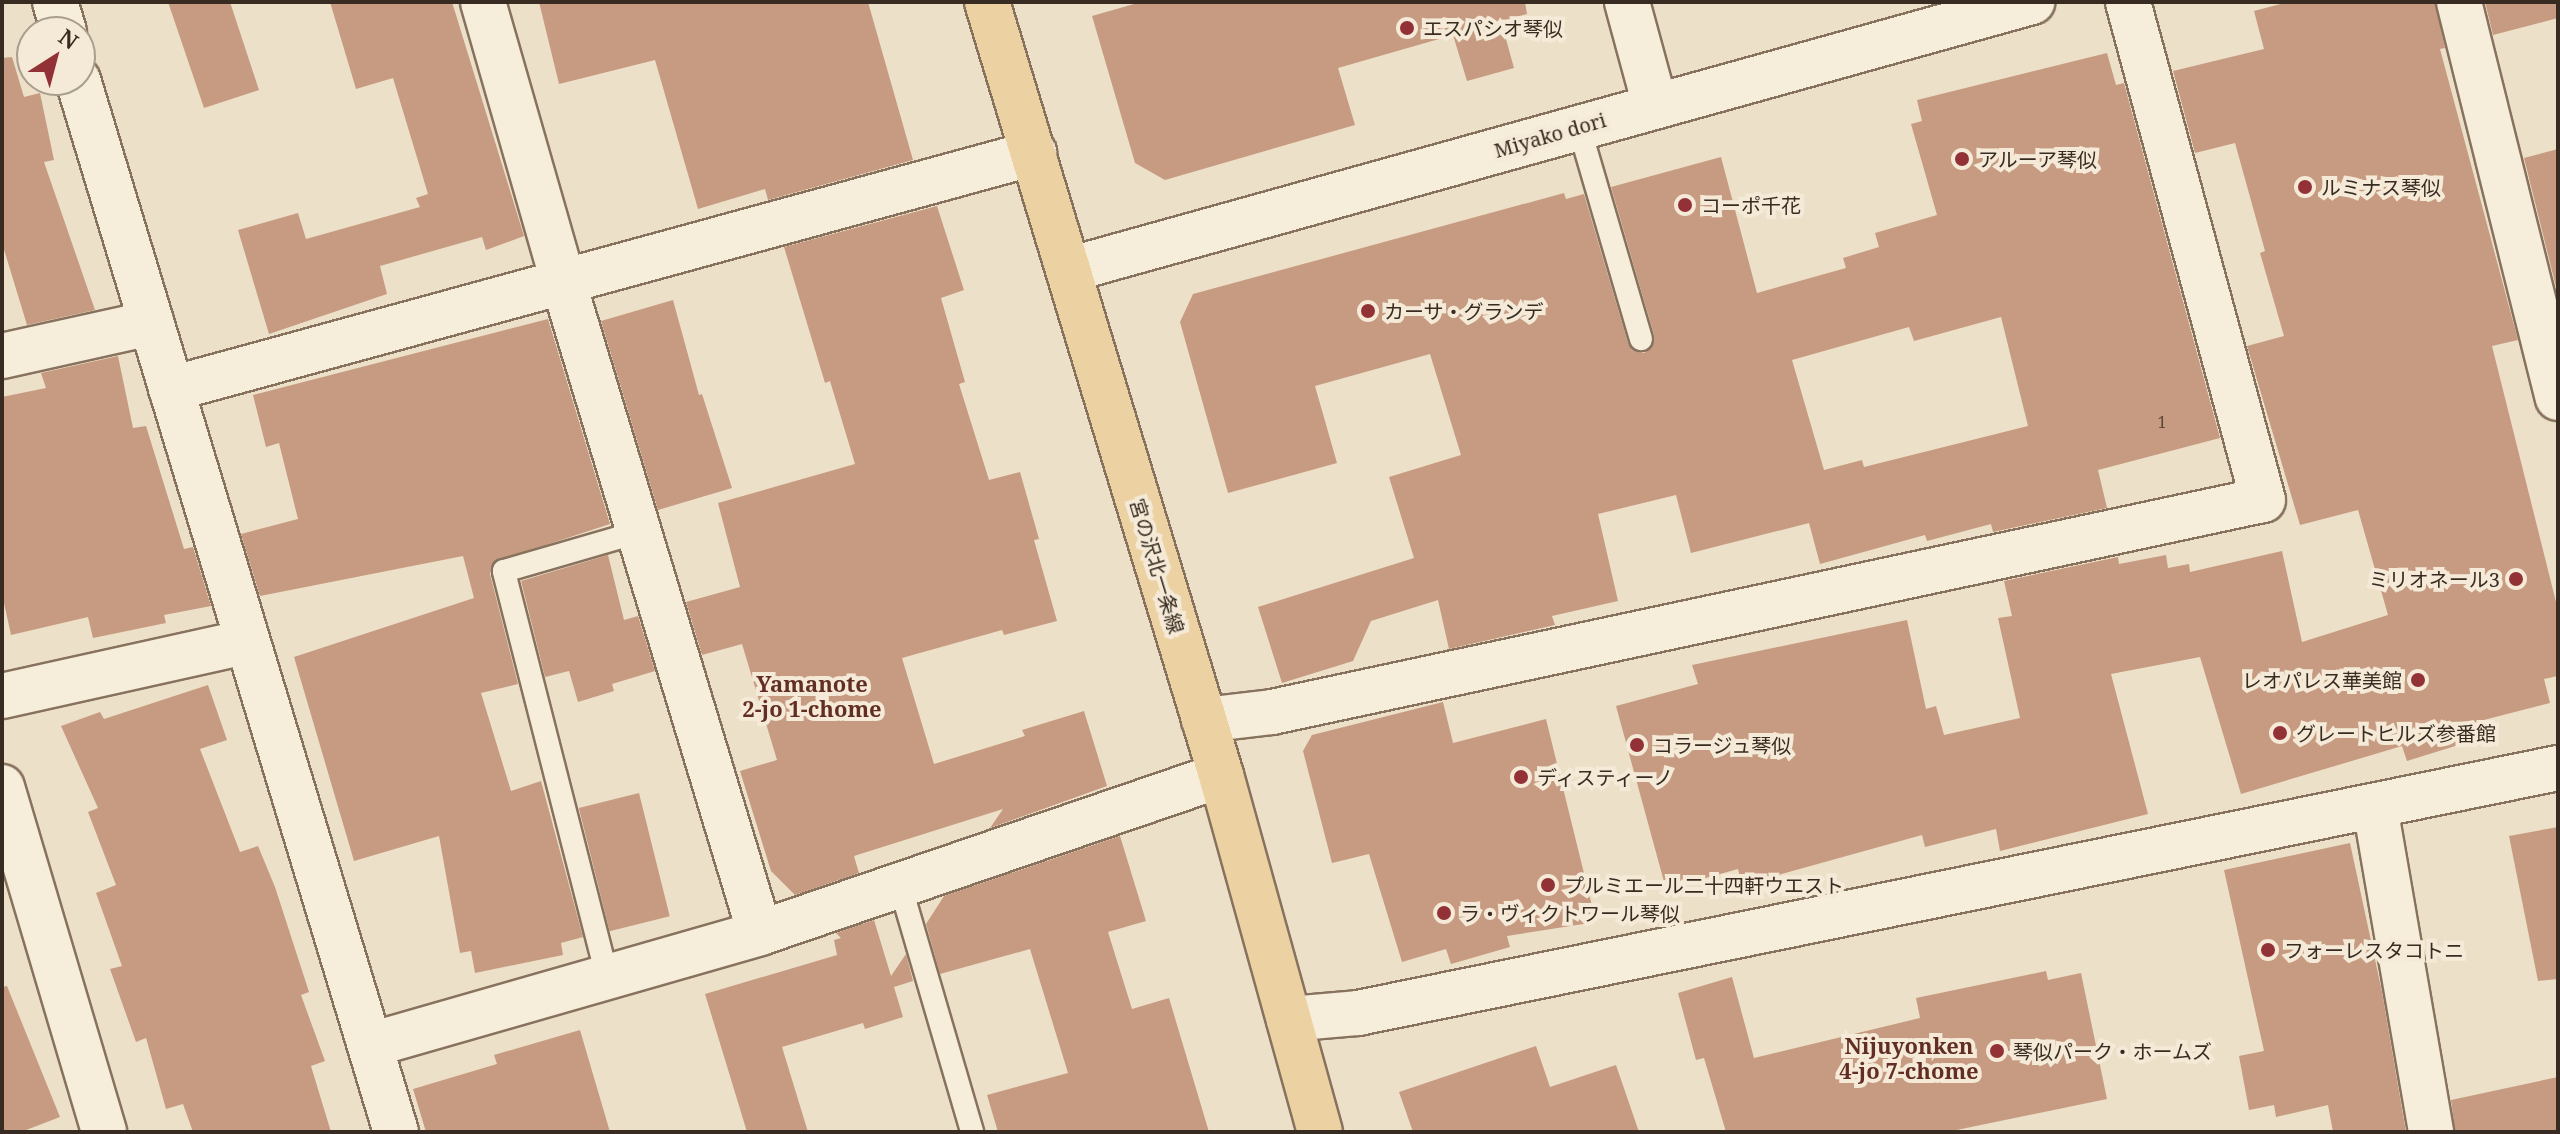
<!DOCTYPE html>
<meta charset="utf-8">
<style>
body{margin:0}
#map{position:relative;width:2560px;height:1134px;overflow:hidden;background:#ece0c8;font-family:"Noto Serif","Noto Sans JP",serif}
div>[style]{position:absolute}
.building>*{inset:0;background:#c79b81;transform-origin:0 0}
.roads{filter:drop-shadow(2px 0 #87725e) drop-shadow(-2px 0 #87725e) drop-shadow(0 2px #87725e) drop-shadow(0 -2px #87725e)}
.service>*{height:22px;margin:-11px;padding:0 11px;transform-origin:11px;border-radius:11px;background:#f7eddb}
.minor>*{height:44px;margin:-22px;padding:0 22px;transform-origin:22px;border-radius:22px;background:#f7eddb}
.tertiary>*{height:44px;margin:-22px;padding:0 22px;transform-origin:22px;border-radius:22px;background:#f7eddb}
.primary>*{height:44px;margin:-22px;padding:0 22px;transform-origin:22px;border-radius:22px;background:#ecd2a3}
.dots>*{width:22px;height:22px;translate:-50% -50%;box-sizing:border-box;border:4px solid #f4ead7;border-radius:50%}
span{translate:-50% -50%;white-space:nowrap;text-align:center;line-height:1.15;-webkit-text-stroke:8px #f4ead7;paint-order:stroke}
.number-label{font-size:16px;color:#5c4739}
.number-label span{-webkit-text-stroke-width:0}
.poi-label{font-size:20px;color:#382b21}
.left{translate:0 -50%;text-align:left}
.right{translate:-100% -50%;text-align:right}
.street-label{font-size:20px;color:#382b21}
.neighbourhood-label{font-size:22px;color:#622e23;font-weight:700}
.frame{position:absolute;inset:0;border:4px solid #382b21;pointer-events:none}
.north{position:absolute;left:16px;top:16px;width:80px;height:80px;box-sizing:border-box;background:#f4ead7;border:2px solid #a99e8e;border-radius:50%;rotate:36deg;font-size:22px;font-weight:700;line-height:32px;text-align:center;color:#382b21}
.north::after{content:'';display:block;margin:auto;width:28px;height:36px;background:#923237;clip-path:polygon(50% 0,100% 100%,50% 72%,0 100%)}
</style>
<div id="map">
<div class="building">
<i style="clip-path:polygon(168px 2px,230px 2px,259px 90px,204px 108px)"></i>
<i style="clip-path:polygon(330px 2px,452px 2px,524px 236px,486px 250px,482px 237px,380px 266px,387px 294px,269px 334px,238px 230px,298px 213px,306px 239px,420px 207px,416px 198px,428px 194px,393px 78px,356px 89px)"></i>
<i style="clip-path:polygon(539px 2px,868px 2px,913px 160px,768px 200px,765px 189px,698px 209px,655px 60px,559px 84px)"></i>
<i style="clip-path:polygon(1141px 2px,1525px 2px,1527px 14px,1501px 21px,1514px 68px,1467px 81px,1453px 35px,1338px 68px,1355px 125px,1165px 180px,1135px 163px,1092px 16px)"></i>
<i style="clip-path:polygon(2288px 2px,2435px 2px,2445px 48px,2440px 49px,2518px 340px,2492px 346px,2558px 610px,2558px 676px,2544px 679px,2550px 703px,2476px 722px,2481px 738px,2407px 761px,2402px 746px,2241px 794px,2200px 657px,2111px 674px,2148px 814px,2000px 851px,1996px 829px,1925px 847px,1922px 835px,1742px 885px,1738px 869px,1666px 889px,1616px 706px,1698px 684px,1692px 665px,1907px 620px,1926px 709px,1936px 706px,1944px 735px,2020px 718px,1998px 618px,2012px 616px,2004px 581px,2118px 557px,2119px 564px,2166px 555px,2168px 568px,2189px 564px,2190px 572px,2282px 551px,2302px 642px,2388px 615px,2358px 510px,2300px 525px,2247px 346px,2284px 336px,2260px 253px,2265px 251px,2235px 143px,2195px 153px,2173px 71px,2264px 49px,2254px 11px)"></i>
<i style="clip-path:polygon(2485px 2px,2558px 2px,2558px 18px,2493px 35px)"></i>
<i style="clip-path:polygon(evenodd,2107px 53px,2116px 85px,2124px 83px,2220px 438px,2098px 470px,2107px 508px,1993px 532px,1991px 524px,1927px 541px,1925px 535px,1820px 564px,1809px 523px,1691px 553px,1676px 495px,1598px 514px,1618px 601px,1552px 616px,1555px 625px,1449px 649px,1438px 600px,1371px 621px,1353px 661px,1282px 683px,1258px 607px,1414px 558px,1389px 477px,1461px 455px,1430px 354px,1315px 386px,1337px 463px,1228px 493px,1180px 322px,1193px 294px,1564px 193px,1566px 199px,1584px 194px,1628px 343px,1632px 350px,1644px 353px,1652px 348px,1654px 335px,1611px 187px,1721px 157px,1757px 293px,1846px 268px,1843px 258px,1879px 247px,1875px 233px,1937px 215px,1911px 124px,1922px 121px,1917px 100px,2107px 53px,2001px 317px,2028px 426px,1864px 467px,1862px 460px,1824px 470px,1792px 360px,1909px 327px,1914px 341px,2001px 317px)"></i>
<i style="clip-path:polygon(12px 57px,24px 97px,40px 93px,54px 160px,44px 162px,95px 310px,27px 325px,2px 243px,2px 58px)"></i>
<i style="clip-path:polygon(2558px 149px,2558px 295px,2524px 158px)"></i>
<i style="clip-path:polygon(937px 206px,964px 290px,941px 298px,965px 382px,959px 384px,989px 480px,1020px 472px,1039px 539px,1034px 540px,1057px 621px,1004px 635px,1002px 630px,902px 658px,934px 764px,1025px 736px,1022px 730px,1084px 711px,1107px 786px,990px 828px,1003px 809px,854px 856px,859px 873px,795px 895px,771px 871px,740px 771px,777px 760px,742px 644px,702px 655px,686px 602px,740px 587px,718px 503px,855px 464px,830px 381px,825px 383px,784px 247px)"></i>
<i style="clip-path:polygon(673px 300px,699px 395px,702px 394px,732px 488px,658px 510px,601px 321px)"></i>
<i style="clip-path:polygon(548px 319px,610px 524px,494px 562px,490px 574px,518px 684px,481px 693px,511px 791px,541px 781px,583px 937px,561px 943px,563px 955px,475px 973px,471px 951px,460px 953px,439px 836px,354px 861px,294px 657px,474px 598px,463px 556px,260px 596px,241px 534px,298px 519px,279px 443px,266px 447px,253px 395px)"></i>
<i style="clip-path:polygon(118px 356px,133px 428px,146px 426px,184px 549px,193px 547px,211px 606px,164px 615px,166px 623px,93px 638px,88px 617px,11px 635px,2px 594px,2px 397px,46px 388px,41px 373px)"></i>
<i style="clip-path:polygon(608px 555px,624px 620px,638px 616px,655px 671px,612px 684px,614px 691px,578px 702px,569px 671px,545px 677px,521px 581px)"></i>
<i style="clip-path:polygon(208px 685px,227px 740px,200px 749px,240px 852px,258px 846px,275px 887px,309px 992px,301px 995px,325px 1061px,311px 1066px,331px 1132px,193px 1132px,183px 1104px,166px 1109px,146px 1038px,136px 1042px,110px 969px,122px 966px,96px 893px,116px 885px,88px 812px,98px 808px,61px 726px,100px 712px,104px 719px)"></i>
<i style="clip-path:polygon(1443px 702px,1453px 743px,1546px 719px,1596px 922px,1507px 936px,1510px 947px,1451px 964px,1446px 949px,1402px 962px,1369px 854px,1332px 863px,1303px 751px,1312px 735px)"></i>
<i style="left:639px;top:793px;width:127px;height:62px;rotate:76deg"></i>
<i style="clip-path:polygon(2558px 827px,2558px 979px,2538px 981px,2509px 836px)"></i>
<i style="clip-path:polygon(1120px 836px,1146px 921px,1108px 932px,1132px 1009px,1169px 998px,1209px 1132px,998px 1132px,987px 1095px,1068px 1073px,1030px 949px,940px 974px,926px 924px,944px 896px)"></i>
<i style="clip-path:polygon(2350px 843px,2382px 992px,2406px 1132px,2333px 1132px,2328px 1105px,2276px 1117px,2274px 1105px,2249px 1110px,2239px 1056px,2264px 1051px,2224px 870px)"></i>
<i style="clip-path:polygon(874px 920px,891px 976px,906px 954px,913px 981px,894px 987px,903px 1017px,865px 1029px,863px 1023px,782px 1047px,808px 1132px,747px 1132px,705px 994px,837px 955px,834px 940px,841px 938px,836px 933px)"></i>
<i style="clip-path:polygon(2046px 971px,2048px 980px,2081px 973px,2107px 1099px,1947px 1132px,1726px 1132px,1704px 1058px,1696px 1060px,1678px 993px,1732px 977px,1754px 1058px,1920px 1018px,1916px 998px)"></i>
<i style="clip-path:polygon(7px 986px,60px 1117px,21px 1132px,2px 1132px,2px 987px)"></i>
<i style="clip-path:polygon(580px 1030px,610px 1132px,426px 1132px,413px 1089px,497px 1064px,494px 1055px)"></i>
<i style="clip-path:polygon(1536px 1046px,1550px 1087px,1616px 1065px,1639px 1132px,1413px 1132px,1399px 1092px)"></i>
<i style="clip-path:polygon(2558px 1077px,2558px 1132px,2455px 1132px,2451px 1100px)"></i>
</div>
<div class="roads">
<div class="service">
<i style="left:1579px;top:127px;width:221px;rotate:73.7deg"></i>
<i style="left:900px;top:885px;width:257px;rotate:73.7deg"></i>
<i style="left:607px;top:976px;width:418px;rotate:-104.3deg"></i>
<i style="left:504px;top:571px;width:140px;rotate:-16.2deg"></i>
</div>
<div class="minor">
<i style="left:55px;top:2px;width:31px;rotate:73deg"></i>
<i style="left:483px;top:2px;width:290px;rotate:74deg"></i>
<i style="left:563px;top:281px;width:681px;rotate:73.19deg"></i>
<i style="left:1627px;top:2px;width:107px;rotate:74.8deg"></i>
<i style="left:2459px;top:2px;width:408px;rotate:76deg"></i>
<i style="left:78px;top:80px;width:1099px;rotate:73.18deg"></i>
<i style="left:2px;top:356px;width:153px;rotate:-12.5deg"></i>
<i style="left:171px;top:389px;width:895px;rotate:-15.29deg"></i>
<i style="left:2px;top:696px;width:250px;rotate:-12.5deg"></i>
<i style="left:1204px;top:720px;width:68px;rotate:-6.7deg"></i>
<i style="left:1272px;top:712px;width:1013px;rotate:-12.08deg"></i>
<i style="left:2263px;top:500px;width:516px;rotate:-105.17deg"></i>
<i style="left:2px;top:787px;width:360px;rotate:73.5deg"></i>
<i style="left:2375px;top:807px;width:330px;rotate:80.2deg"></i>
<i style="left:1289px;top:1019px;width:69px;rotate:-5deg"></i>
<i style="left:1358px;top:1013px;width:1225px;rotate:-11.54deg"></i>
<i style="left:370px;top:1045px;width:406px;rotate:-16deg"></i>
<i style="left:760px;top:933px;width:487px;rotate:-18.9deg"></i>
</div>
<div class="tertiary">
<i style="left:1068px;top:270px;width:1001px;rotate:-15.54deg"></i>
</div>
<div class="primary">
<i style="left:987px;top:2px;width:808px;rotate:73.16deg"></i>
<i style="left:1221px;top:775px;width:370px;rotate:74.5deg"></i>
</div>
</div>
<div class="dots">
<i style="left:1407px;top:28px;background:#923237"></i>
<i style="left:1962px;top:159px;background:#923237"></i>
<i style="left:2305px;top:187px;background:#923237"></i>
<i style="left:1685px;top:205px;background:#923237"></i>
<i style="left:1368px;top:311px;background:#923237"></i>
<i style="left:2516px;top:579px;background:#923237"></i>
<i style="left:2418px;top:680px;background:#923237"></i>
<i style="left:2280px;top:733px;background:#923237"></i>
<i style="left:1637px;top:745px;background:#923237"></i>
<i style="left:1521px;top:777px;background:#923237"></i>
<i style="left:1548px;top:885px;background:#923237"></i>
<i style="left:1444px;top:913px;background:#923237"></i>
<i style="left:2268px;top:950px;background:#923237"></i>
<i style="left:1997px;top:1051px;background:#923237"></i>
</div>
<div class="number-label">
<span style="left:2162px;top:422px">1</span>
</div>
<div class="poi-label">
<span class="left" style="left:1423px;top:28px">エスパシオ琴似</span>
<span class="left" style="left:1978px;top:159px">アルーア琴似</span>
<span class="left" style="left:2321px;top:187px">ルミナス琴似</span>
<span class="left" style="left:1701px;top:205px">コーポ千花</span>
<span class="left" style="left:1384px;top:311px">カーサ・グランデ</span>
<span class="right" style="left:2500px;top:579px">ミリオネール3</span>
<span class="right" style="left:2402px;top:680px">レオパレス華美館</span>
<span class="left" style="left:2296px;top:733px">グレートヒルズ参番館</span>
<span class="left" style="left:1653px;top:745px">コラージュ琴似</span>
<span class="left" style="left:1537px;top:777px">ディスティーノ</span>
<span class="left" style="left:1564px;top:885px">プルミエール二十四軒ウエスト</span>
<span class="left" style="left:1460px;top:913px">ラ・ヴィクトワール琴似</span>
<span class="left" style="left:2284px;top:950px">フォーレスタコトニ</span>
<span class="left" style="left:2013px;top:1051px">琴似パーク・ホームズ</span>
</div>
<div class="street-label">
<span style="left:1550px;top:135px;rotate:-16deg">Miyako dori</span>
<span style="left:1157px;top:566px;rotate:73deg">宮の沢北一条線</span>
</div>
<div class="neighbourhood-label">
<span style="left:812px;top:696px">Yamanote<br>2-jo 1-chome</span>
<span style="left:1909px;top:1058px">Nijuyonken<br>4-jo 7-chome</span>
</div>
<div class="frame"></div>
<div class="north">N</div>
</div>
